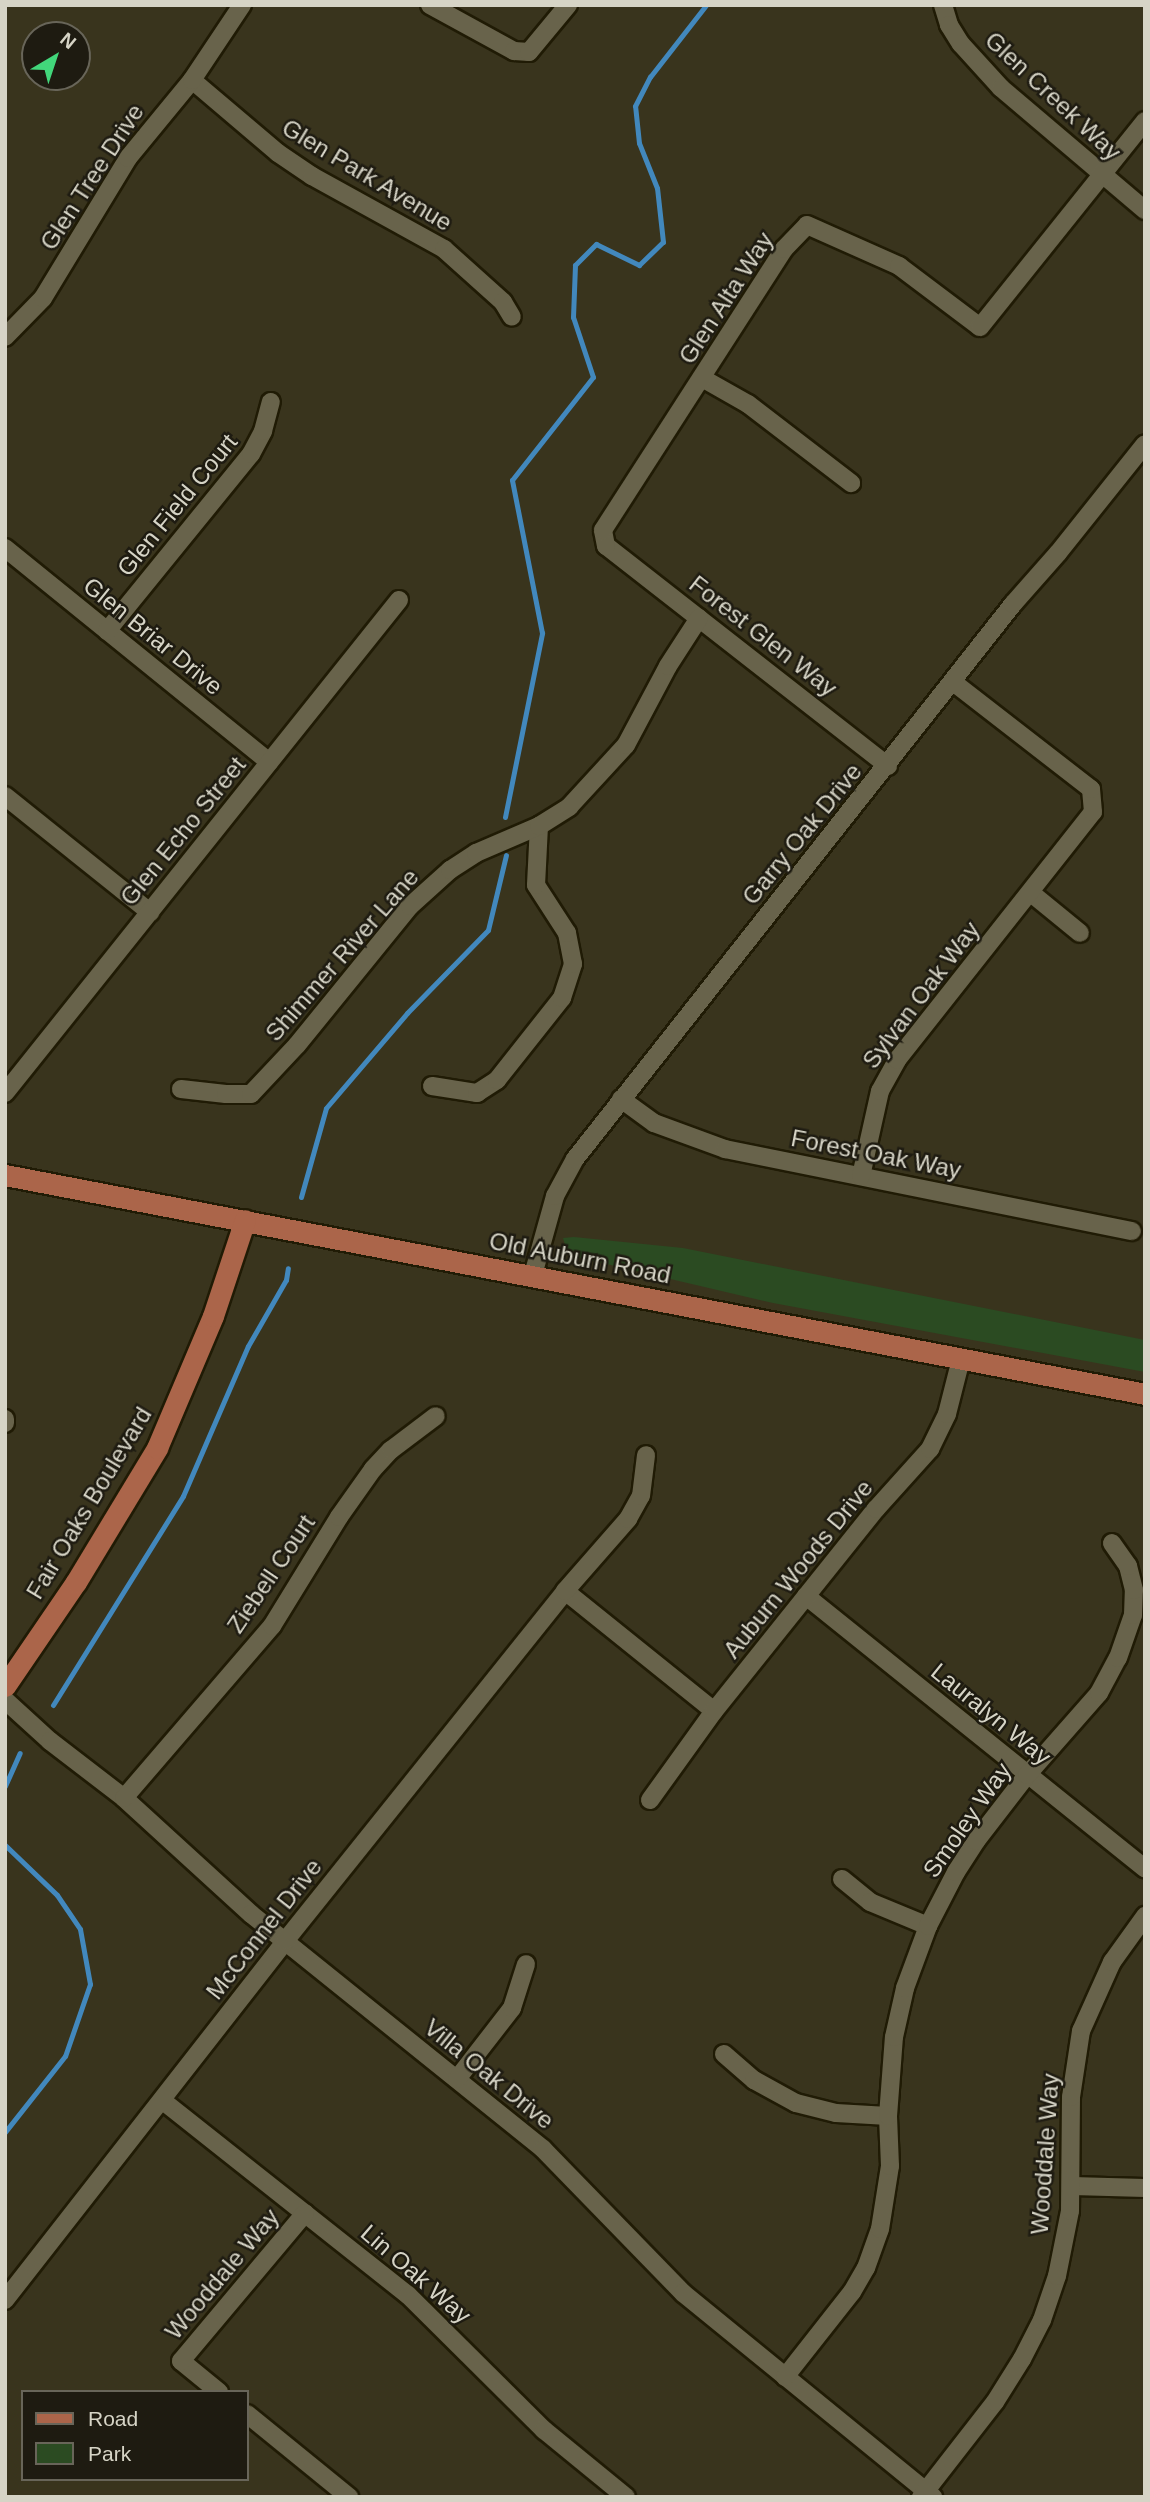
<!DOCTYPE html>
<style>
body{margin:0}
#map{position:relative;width:1150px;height:2502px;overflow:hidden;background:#39341d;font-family:Helvetica,sans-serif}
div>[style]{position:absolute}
.green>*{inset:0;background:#2b4b22}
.stream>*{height:5px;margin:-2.5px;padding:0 2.5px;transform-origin:2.5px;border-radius:2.5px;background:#4288bd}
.roads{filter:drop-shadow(2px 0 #201b05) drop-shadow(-2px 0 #201b05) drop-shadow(0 2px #201b05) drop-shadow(0 -2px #201b05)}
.minor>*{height:18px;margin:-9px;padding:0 9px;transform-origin:9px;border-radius:9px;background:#68634b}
.major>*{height:21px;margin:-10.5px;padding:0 10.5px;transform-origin:10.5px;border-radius:10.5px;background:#ab654a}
span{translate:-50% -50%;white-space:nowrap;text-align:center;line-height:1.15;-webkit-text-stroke:5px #1e1b11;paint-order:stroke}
.street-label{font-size:24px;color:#d6d4c6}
.frame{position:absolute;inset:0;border:7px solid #d6d4c6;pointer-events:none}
.legend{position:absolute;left:21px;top:2390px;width:228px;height:91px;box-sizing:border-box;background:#1e1b11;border:2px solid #686559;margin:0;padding:9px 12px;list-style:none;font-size:21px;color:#d6d4c6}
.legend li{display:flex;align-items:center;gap:14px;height:35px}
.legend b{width:35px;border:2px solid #686559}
.north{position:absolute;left:21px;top:21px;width:70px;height:70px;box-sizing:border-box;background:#1e1b11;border:2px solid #686559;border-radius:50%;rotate:39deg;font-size:19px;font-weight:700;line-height:28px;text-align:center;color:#d6d4c6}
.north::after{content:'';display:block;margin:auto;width:24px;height:32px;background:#42d77b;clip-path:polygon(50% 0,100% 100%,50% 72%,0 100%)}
</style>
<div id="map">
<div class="green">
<i style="clip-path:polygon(574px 1237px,683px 1248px,1145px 1340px,1145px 1372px,773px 1303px,568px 1255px,563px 1238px)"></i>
</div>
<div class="stream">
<i style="left:505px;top:817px;width:188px;rotate:-78.6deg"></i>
<i style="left:542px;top:633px;width:156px;rotate:-101.1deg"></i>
<i style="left:512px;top:480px;width:131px;rotate:-51.8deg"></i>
<i style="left:593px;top:377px;width:63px;rotate:-108.4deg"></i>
<i style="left:573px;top:317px;width:52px;rotate:-87.8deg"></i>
<i style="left:575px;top:265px;width:30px;rotate:-45deg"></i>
<i style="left:596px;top:244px;width:48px;rotate:26deg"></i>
<i style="left:639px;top:265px;width:33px;rotate:-44deg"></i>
<i style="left:663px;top:242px;width:54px;rotate:-96.3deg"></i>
<i style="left:657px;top:188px;width:48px;rotate:-111.8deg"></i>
<i style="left:639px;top:143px;width:37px;rotate:-96deg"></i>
<i style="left:635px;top:106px;width:33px;rotate:-63deg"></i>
<i style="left:650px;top:77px;width:91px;rotate:-52.1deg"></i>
<i style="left:301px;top:1197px;width:92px;rotate:-74.3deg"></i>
<i style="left:326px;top:1108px;width:125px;rotate:-49.5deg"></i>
<i style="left:407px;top:1013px;width:116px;rotate:-45.7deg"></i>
<i style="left:488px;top:930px;width:77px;rotate:-76.5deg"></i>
<i style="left:53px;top:1705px;width:246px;rotate:-58.1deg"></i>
<i style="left:183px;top:1496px;width:163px;rotate:-66.6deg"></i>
<i style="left:248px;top:1346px;width:76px;rotate:-60.1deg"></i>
<i style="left:286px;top:1280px;width:12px;rotate:-81deg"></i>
<i style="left:5px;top:1786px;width:36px;rotate:-66deg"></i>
<i style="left:5px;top:1845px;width:72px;rotate:43.9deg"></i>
<i style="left:57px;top:1895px;width:41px;rotate:55.9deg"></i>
<i style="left:80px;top:1929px;width:56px;rotate:79.7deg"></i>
<i style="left:90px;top:1984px;width:76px;rotate:109.1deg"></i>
<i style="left:65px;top:2056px;width:97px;rotate:128.3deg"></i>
</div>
<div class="roads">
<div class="minor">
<i style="left:430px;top:5px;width:96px;rotate:28.7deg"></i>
<i style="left:514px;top:51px;width:15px;rotate:4deg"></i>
<i style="left:529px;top:52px;width:61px;rotate:-50.3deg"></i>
<i style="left:943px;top:5px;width:21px;rotate:73deg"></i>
<i style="left:949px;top:25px;width:22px;rotate:58deg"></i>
<i style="left:961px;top:44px;width:59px;rotate:47.7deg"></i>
<i style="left:1001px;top:88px;width:189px;rotate:40.3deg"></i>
<i style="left:192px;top:80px;width:113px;rotate:40.3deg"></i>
<i style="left:278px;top:153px;width:41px;rotate:34.1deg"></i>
<i style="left:312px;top:176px;width:151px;rotate:28.9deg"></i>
<i style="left:444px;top:249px;width:79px;rotate:41.9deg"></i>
<i style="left:503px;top:302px;width:17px;rotate:59deg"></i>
<i style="left:5px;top:337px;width:54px;rotate:-45.7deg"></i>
<i style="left:43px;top:298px;width:164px;rotate:-58.7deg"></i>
<i style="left:128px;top:158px;width:101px;rotate:-50.6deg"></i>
<i style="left:192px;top:80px;width:90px;rotate:-56.3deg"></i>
<i style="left:702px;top:378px;width:53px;rotate:29.5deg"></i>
<i style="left:748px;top:404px;width:130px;rotate:37.5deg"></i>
<i style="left:5px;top:548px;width:340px;rotate:39deg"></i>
<i style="left:107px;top:631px;width:228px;rotate:-50.9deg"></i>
<i style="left:251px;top:454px;width:26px;rotate:-62deg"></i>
<i style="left:263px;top:431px;width:30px;rotate:-75deg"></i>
<i style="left:888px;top:766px;width:358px;rotate:-142deg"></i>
<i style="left:606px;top:546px;width:16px;rotate:-101deg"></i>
<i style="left:603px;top:530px;width:334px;rotate:-57.2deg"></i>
<i style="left:784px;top:249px;width:33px;rotate:-46deg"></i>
<i style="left:807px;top:225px;width:101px;rotate:24deg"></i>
<i style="left:899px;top:266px;width:101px;rotate:37deg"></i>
<i style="left:980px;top:327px;width:264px;rotate:-51.3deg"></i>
<i style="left:5px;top:796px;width:186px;rotate:38.7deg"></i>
<i style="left:1031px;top:893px;width:63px;rotate:39.2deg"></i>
<i style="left:432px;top:1086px;width:46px;rotate:8.8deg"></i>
<i style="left:477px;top:1093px;width:24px;rotate:-33deg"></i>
<i style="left:497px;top:1080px;width:105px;rotate:-51.6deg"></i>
<i style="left:562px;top:998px;width:36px;rotate:-72deg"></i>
<i style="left:573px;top:964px;width:32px;rotate:-101deg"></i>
<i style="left:567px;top:933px;width:57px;rotate:-122.9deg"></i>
<i style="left:536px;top:885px;width:59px;rotate:-87.1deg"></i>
<i style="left:181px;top:1089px;width:45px;rotate:6.3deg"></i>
<i style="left:226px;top:1094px;width:25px"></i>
<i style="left:251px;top:1094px;width:67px;rotate:-46.8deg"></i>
<i style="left:297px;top:1045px;width:179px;rotate:-50.9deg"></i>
<i style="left:410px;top:906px;width:54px;rotate:-42deg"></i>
<i style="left:450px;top:870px;width:31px;rotate:-33deg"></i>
<i style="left:476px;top:853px;width:69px;rotate:-23.2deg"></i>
<i style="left:539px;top:826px;width:36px;rotate:-32deg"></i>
<i style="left:569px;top:807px;width:84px;rotate:-47.4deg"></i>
<i style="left:626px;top:745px;width:89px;rotate:-62deg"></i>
<i style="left:668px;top:666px;width:57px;rotate:-57.1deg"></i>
<i style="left:5px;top:1093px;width:631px;rotate:-51.37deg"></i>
<i style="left:621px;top:1099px;width:41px;rotate:36deg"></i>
<i style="left:654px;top:1123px;width:76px;rotate:20.1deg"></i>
<i style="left:725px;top:1149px;width:415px;rotate:11.4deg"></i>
<i style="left:861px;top:1176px;width:87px;rotate:-77.4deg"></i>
<i style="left:880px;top:1091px;width:35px;rotate:-61deg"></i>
<i style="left:897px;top:1060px;width:316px;rotate:-51.7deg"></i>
<i style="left:1093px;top:812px;width:23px;rotate:-95deg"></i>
<i style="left:1091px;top:789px;width:175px;rotate:-142.2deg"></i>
<i style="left:533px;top:1275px;width:82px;rotate:-74.4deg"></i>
<i style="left:555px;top:1196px;width:42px;rotate:-61.6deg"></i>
<i style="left:575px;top:1159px;width:707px;rotate:-51.72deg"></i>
<i style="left:1013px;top:604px;width:68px;rotate:-48.6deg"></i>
<i style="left:1058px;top:553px;width:139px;rotate:-51.4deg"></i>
<i style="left:5px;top:1419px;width:4px;rotate:90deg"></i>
<i style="left:565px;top:1591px;width:191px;rotate:38.8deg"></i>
<i style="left:806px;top:1596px;width:435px;rotate:38.8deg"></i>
<i style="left:5px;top:1700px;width:61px;rotate:42.3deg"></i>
<i style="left:50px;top:1741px;width:93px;rotate:37.6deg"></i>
<i style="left:124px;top:1798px;width:172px;rotate:42.4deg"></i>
<i style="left:251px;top:1914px;width:375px;rotate:38.8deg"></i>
<i style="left:543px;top:2149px;width:201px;rotate:45.8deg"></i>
<i style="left:683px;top:2293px;width:323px;rotate:39.2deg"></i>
<i style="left:124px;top:1798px;width:227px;rotate:-49.3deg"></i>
<i style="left:272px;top:1626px;width:128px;rotate:-58.4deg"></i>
<i style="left:339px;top:1517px;width:59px;rotate:-54.7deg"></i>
<i style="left:373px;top:1469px;width:26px;rotate:-47deg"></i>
<i style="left:391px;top:1450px;width:56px;rotate:-37.1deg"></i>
<i style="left:650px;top:1800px;width:110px;rotate:-54.3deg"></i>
<i style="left:714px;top:1711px;width:259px;rotate:-51.3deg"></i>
<i style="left:876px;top:1509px;width:81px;rotate:-48deg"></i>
<i style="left:930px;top:1449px;width:39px;rotate:-64deg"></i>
<i style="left:947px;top:1414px;width:57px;rotate:-75.7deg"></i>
<i style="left:842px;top:1879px;width:36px;rotate:39deg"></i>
<i style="left:870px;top:1902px;width:63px;rotate:22.5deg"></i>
<i style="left:724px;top:2054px;width:40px;rotate:41deg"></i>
<i style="left:754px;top:2080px;width:48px;rotate:28.7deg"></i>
<i style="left:796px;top:2103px;width:41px;rotate:14deg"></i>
<i style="left:836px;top:2113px;width:52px;rotate:3.3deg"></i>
<i style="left:457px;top:2079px;width:90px;rotate:-52.2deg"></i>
<i style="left:512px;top:2008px;width:46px;rotate:-72.3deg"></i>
<i style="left:163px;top:2101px;width:313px;rotate:38.4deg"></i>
<i style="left:408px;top:2295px;width:192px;rotate:44.8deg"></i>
<i style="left:544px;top:2430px;width:106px;rotate:39.3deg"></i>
<i style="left:1072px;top:2186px;width:73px;rotate:1.6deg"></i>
<i style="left:5px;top:2300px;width:455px;rotate:-52deg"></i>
<i style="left:285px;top:1941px;width:448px;rotate:-51.3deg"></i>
<i style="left:565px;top:1591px;width:96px;rotate:-48.8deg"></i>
<i style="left:628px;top:1519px;width:26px;rotate:-61deg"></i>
<i style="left:641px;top:1496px;width:41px;rotate:-83deg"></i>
<i style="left:785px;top:2377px;width:108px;rotate:-51.8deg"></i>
<i style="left:852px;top:2292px;width:28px;rotate:-60deg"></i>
<i style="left:866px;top:2268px;width:41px;rotate:-70.3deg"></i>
<i style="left:880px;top:2229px;width:64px;rotate:-81deg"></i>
<i style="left:890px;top:2166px;width:50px;rotate:-92.3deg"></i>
<i style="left:888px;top:2116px;width:79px;rotate:-85.7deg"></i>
<i style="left:894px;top:2037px;width:50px;rotate:-77.3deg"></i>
<i style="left:905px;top:1988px;width:66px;rotate:-69.6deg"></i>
<i style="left:928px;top:1926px;width:61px;rotate:-62.6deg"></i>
<i style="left:956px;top:1872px;width:37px;rotate:-57deg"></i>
<i style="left:976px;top:1841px;width:83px;rotate:-52.3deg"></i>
<i style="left:1027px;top:1775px;width:109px;rotate:-48.7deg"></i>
<i style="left:1099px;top:1693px;width:40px;rotate:-62deg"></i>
<i style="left:1118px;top:1658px;width:46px;rotate:-70.8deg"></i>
<i style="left:1133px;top:1615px;width:25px;rotate:-88deg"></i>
<i style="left:1134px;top:1590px;width:25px;rotate:-104deg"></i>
<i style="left:1128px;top:1566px;width:28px;rotate:-125deg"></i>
<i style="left:219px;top:2392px;width:49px;rotate:-140.8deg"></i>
<i style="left:181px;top:2361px;width:193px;rotate:-50deg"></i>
<i style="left:247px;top:2414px;width:132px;rotate:39.1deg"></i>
<i style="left:921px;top:2497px;width:120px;rotate:-52.1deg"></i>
<i style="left:995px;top:2402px;width:51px;rotate:-57.9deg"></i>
<i style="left:1022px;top:2359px;width:44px;rotate:-62.9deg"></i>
<i style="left:1042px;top:2320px;width:46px;rotate:-71.2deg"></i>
<i style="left:1057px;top:2276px;width:66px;rotate:-78.7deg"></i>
<i style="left:1070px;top:2211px;width:114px;rotate:-89.5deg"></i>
<i style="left:1071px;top:2097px;width:67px;rotate:-81.4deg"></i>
<i style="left:1081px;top:2031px;width:76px;rotate:-65.8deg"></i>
<i style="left:1112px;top:1962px;width:57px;rotate:-54.3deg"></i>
</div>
<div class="major">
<i style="left:5px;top:1175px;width:1161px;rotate:10.87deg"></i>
<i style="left:5px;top:1686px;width:126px;rotate:-55.7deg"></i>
<i style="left:76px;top:1582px;width:157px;rotate:-58.8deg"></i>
<i style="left:157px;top:1448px;width:143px;rotate:-67deg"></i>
<i style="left:213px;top:1316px;width:101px;rotate:-71.6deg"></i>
</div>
</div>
<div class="street-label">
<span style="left:1053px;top:96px;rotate:43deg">Glen Creek Way</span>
<span style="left:367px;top:175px;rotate:31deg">Glen Park Avenue</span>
<span style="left:92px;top:177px;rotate:-57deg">Glen Tree Drive</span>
<span style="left:726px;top:298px;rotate:-57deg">Glen Alta Way</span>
<span style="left:177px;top:505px;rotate:-51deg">Glen Field Court</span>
<span style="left:153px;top:636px;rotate:39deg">Glen Briar Drive</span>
<span style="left:763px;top:636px;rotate:38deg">Forest Glen Way</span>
<span style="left:183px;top:831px;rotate:-51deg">Glen Echo Street</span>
<span style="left:802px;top:834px;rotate:-51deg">Garry Oak Drive</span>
<span style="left:342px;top:955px;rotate:-49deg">Shimmer River Lane</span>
<span style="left:921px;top:995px;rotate:-53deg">Sylvan Oak Way</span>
<span style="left:876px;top:1154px;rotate:11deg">Forest Oak Way</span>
<span style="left:580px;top:1258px;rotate:11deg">Old Auburn Road</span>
<span style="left:89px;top:1503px;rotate:-59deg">Fair Oaks Boulevard</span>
<span style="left:798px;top:1569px;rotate:-51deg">Auburn Woods Drive</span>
<span style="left:271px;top:1574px;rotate:-56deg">Ziebell Court</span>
<span style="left:991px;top:1714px;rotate:39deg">Lauralyn Way</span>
<span style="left:967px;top:1820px;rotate:-55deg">Smoley Way</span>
<span style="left:264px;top:1929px;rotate:-52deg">McConnel Drive</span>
<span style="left:489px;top:2074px;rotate:39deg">Villa Oak Drive</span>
<span style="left:1045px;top:2154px;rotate:-86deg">Wooddale Way</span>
<span style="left:222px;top:2274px;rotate:-50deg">Wooddale Way</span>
<span style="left:416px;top:2274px;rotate:41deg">Lin Oak Way</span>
</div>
<div class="frame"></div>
<ul class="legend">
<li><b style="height:9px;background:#ab654a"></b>Road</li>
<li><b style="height:19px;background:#2b4b22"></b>Park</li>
</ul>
<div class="north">N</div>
</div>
